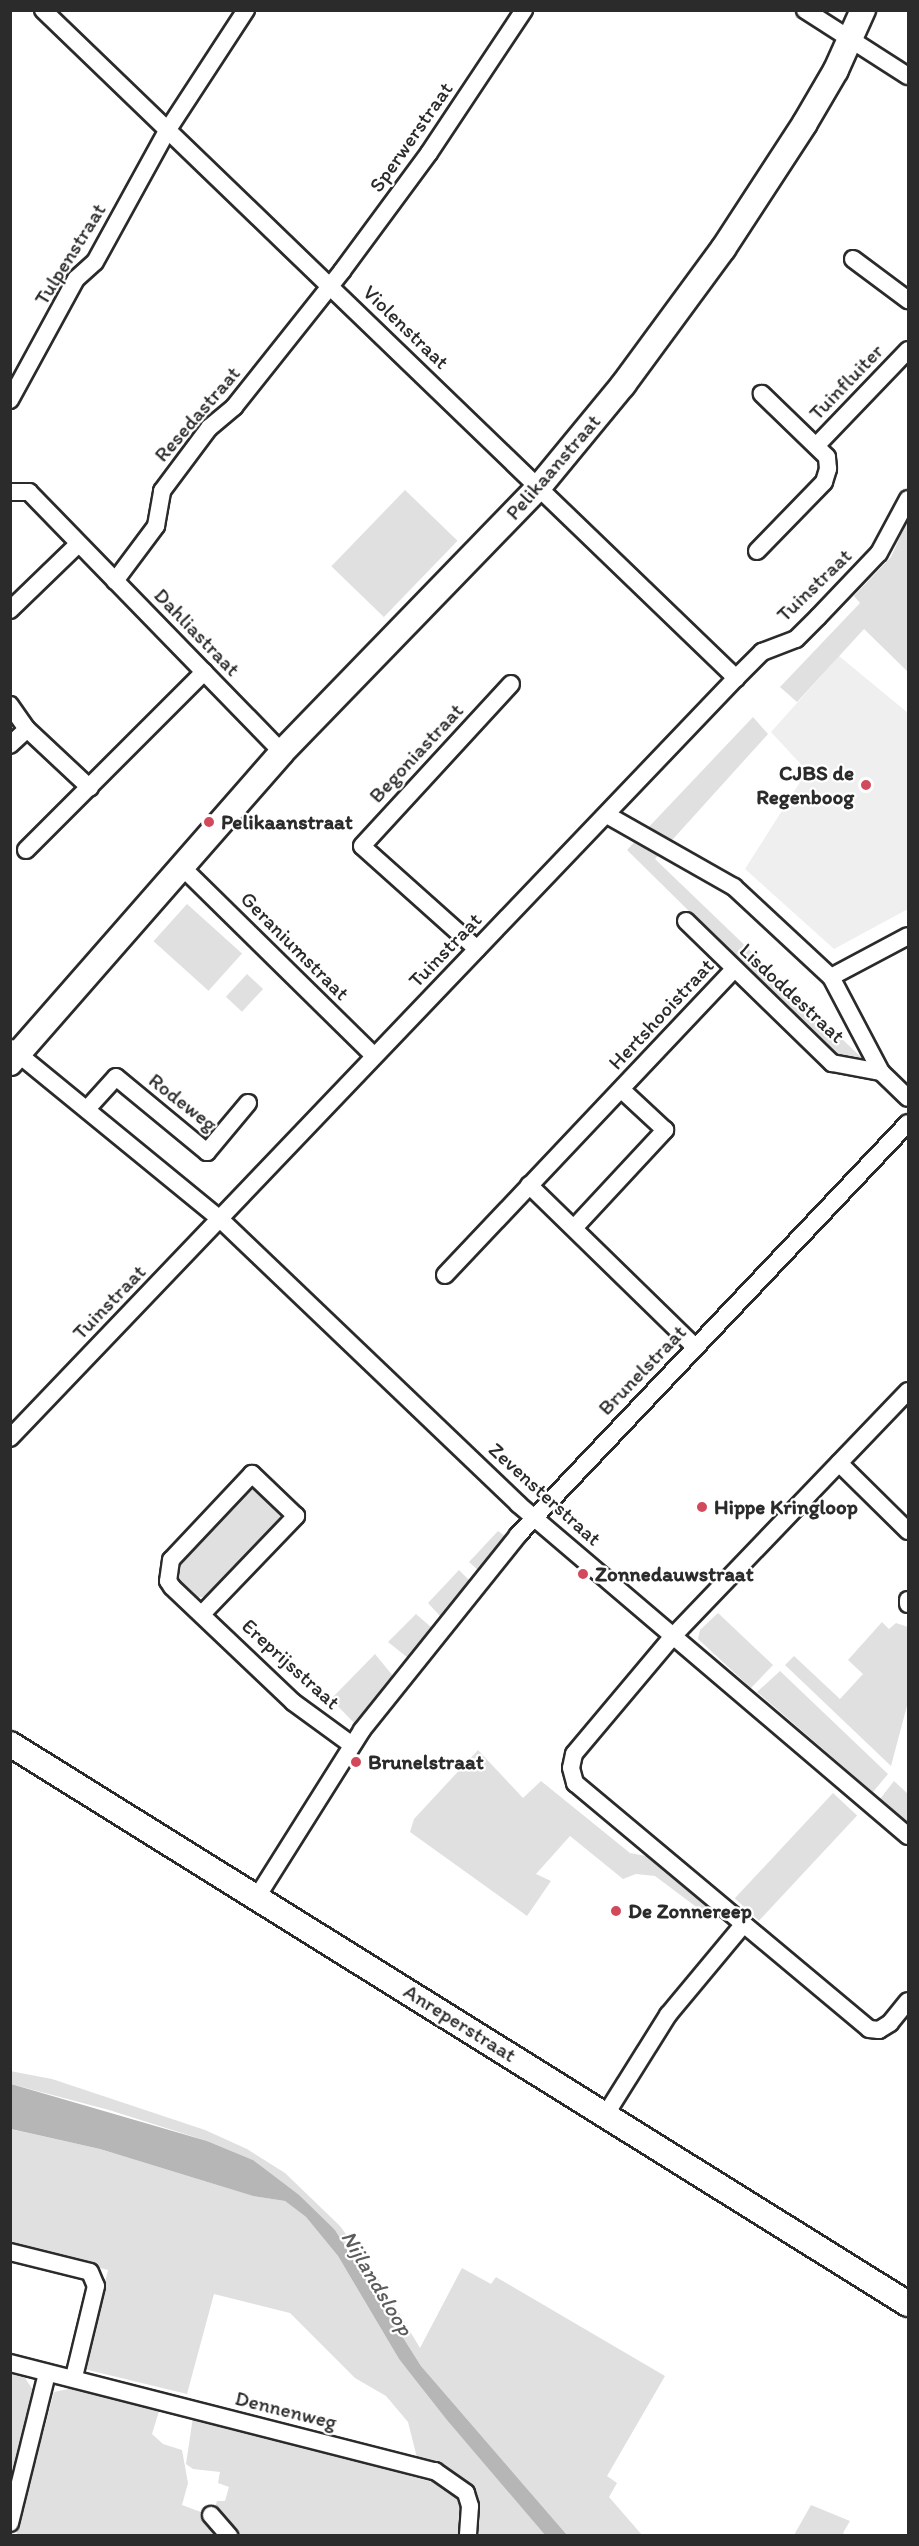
<!DOCTYPE html>
<style>
body{margin:0}
#map{position:relative;width:919px;height:2546px;overflow:hidden;background:#fff;font-family:Itim,sans-serif}
div>[style]{position:absolute}
.built>*{inset:0;background:#efefef}
.green>*{inset:0;background:#e0e0e0;transform-origin:0 0}
.water>*{inset:0;background:#b6b6b6}
.roads{filter:drop-shadow(2px 0 #2b2b2b) drop-shadow(-2px 0 #2b2b2b) drop-shadow(0 2px #2b2b2b) drop-shadow(0 -2px #2b2b2b)}
.street>*{height:16px;margin:-8px;padding:0 8px;transform-origin:8px;border-radius:8px;background:#fff}
.secondary>*{height:24px;margin:-12px;padding:0 12px;transform-origin:12px;border-radius:12px;background:#fff}
.dots>*{width:16px;height:16px;translate:-50% -50%;box-sizing:border-box;border:3px solid #fff;border-radius:50%}
span{translate:-50% -50%;white-space:nowrap;text-align:center;line-height:1.15;-webkit-text-stroke:4.5px #fff;paint-order:stroke}
.street-label{font-size:21px;color:#2b2b2b}
.poi-label{font-size:21px;color:#2b2b2b;font-weight:700}
.right{translate:-100% -50%;text-align:right}
.left{translate:0 -50%;text-align:left}
.water-label{font-size:22px;color:#5c5c5c;font-style:italic}
.frame{position:absolute;inset:0;border:12px solid #2b2b2b;pointer-events:none}
</style>
<div id="map">
<div class="built">
<i style="clip-path:polygon(839px 656px,908px 713px,908px 909px,834px 949px,745px 869px,807px 771px,771px 732px)"></i>
</div>
<div class="green">
<i style="left:405px;top:490px;width:73px;height:106px;rotate:44deg"></i>
<i style="clip-path:polygon(908px 519px,908px 672px,864px 629px,797px 702px,780px 687px,860px 603px,854px 596px,891px 557px)"></i>
<i style="clip-path:polygon(753px 717px,768px 734px,655px 859px,866px 1062px,838px 1058px,627px 850px)"></i>
<i style="left:187px;top:904px;width:74px;height:50px;rotate:42deg"></i>
<i style="left:247px;top:974px;width:22px;height:31px;rotate:43deg"></i>
<i style="clip-path:polygon(255px 1488px,281px 1511px,278px 1527px,210px 1596px,194px 1598px,173px 1577px,173px 1569px,249px 1489px)"></i>
<i style="clip-path:polygon(498px 1531px,506px 1537px,478px 1570px,469px 1562px)"></i>
<i style="clip-path:polygon(459px 1570px,470px 1581px,440px 1616px,428px 1603px)"></i>
<i style="clip-path:polygon(718px 1613px,773px 1665px,751px 1688px,698px 1639px,700px 1630px)"></i>
<i style="clip-path:polygon(416px 1614px,432px 1628px,408px 1658px,388px 1642px)"></i>
<i style="clip-path:polygon(882px 1622px,889px 1629px,896px 1623px,908px 1627px,908px 1702px,891px 1766px,785px 1665px,794px 1656px,840px 1699px,863px 1674px,848px 1660px)"></i>
<i style="clip-path:polygon(375px 1654px,393px 1676px,355px 1724px,331px 1699px)"></i>
<i style="clip-path:polygon(780px 1671px,888px 1774px,873px 1792px,757px 1692px)"></i>
<i style="clip-path:polygon(478px 1750px,523px 1798px,541px 1781px,630px 1853px,646px 1856px,669px 1869px,712px 1908px,707px 1915px,655px 1876px,636px 1874px,623px 1879px,570px 1836px,536px 1874px,551px 1881px,527px 1916px,410px 1832px,414px 1819px)"></i>
<i style="clip-path:polygon(894px 1781px,908px 1794px,908px 1822px,880px 1799px)"></i>
<i style="left:833px;top:1793px;width:33px;height:144px;rotate:43deg"></i>
<i style="clip-path:polygon(10px 2071px,52px 2079px,205px 2130px,247px 2149px,285px 2173px,340px 2226px,381px 2283px,420px 2348px,462px 2268px,491px 2284px,496px 2277px,665px 2376px,607px 2476px,617px 2483px,609px 2497px,642px 2535px,567px 2535px,421px 2366px,335px 2230px,253px 2160px,207px 2141px,109px 2110px,11px 2084px)"></i>
<i style="clip-path:polygon(10px 2129px,100px 2149px,253px 2196px,285px 2201px,306px 2217px,338px 2256px,399px 2359px,545px 2535px,477px 2535px,475px 2492px,459px 2477px,417px 2458px,408px 2422px,386px 2396px,355px 2378px,290px 2313px,214px 2294px,187px 2394px,84px 2369px,108px 2270px,11px 2245px)"></i>
<i style="clip-path:polygon(11px 2374px,25px 2378px,33px 2390px,11px 2489px)"></i>
<i style="clip-path:polygon(73px 2388px,160px 2408px,152px 2434px,163px 2444px,182px 2450px,188px 2483px,182px 2505px,209px 2515px,226px 2536px,16px 2536px,54px 2392px)"></i>
<i style="clip-path:polygon(193px 2417px,447px 2486px,466px 2508px,462px 2535px,232px 2535px,213px 2514px,217px 2501px,225px 2501px,229px 2487px,218px 2483px,220px 2472px,193px 2469px,186px 2464px)"></i>
<i style="clip-path:polygon(811px 2505px,850px 2521px,843px 2533px,846px 2535px,794px 2535px)"></i>
</div>
<div class="water">
<i style="clip-path:polygon(11px 2084px,207px 2141px,253px 2160px,299px 2195px,335px 2230px,421px 2366px,567px 2535px,545px 2535px,447px 2420px,399px 2359px,338px 2256px,306px 2217px,285px 2201px,253px 2196px,100px 2149px,11px 2129px)"></i>
</div>
<div class="roads">
<div class="street">
<i style="left:43px;top:10px;width:963px;rotate:43.95deg"></i>
<i style="left:805px;top:10px;width:122px;rotate:32.7deg"></i>
<i style="left:853px;top:259px;width:69px;rotate:36.7deg"></i>
<i style="left:10px;top:400px;width:138px;rotate:-61.4deg"></i>
<i style="left:76px;top:279px;width:25px;rotate:-42deg"></i>
<i style="left:95px;top:262px;width:149px;rotate:-61.2deg"></i>
<i style="left:167px;top:131px;width:145px;rotate:-56.9deg"></i>
<i style="left:816px;top:446px;width:133px;rotate:-46.2deg"></i>
<i style="left:10px;top:492px;width:19px"></i>
<i style="left:29px;top:492px;width:363px;rotate:45.8deg"></i>
<i style="left:757px;top:551px;width:96px;rotate:-45.8deg"></i>
<i style="left:824px;top:482px;width:14px;rotate:-73deg"></i>
<i style="left:828px;top:469px;width:12px;rotate:-95deg"></i>
<i style="left:827px;top:457px;width:91px;rotate:-135.9deg"></i>
<i style="left:115px;top:581px;width:69px;rotate:-53.3deg"></i>
<i style="left:156px;top:526px;width:36px;rotate:-80deg"></i>
<i style="left:162px;top:491px;width:79px;rotate:-53.3deg"></i>
<i style="left:209px;top:428px;width:33px;rotate:-40deg"></i>
<i style="left:234px;top:407px;width:174px;rotate:-51.5deg"></i>
<i style="left:342px;top:271px;width:147px;rotate:-53.6deg"></i>
<i style="left:429px;top:153px;width:172px;rotate:-56.4deg"></i>
<i style="left:10px;top:610px;width:95px;rotate:-44.1deg"></i>
<i style="left:10px;top:705px;width:29px;rotate:55deg"></i>
<i style="left:27px;top:729px;width:86px;rotate:43.1deg"></i>
<i style="left:10px;top:745px;width:23px;rotate:-43deg"></i>
<i style="left:607px;top:815px;width:146px;rotate:29.6deg"></i>
<i style="left:734px;top:887px;width:132px;rotate:42.9deg"></i>
<i style="left:831px;top:977px;width:107px;rotate:62.2deg"></i>
<i style="left:881px;top:1072px;width:37px;rotate:44deg"></i>
<i style="left:26px;top:850px;width:252px;rotate:-45deg"></i>
<i style="left:183px;top:868px;width:268px;rotate:44.5deg"></i>
<i style="left:686px;top:921px;width:204px;rotate:44.2deg"></i>
<i style="left:832px;top:1063px;width:50px;rotate:10.4deg"></i>
<i style="left:477px;top:949px;width:154px;rotate:-138.2deg"></i>
<i style="left:362px;top:846px;width:220px;rotate:-47.4deg"></i>
<i style="left:831px;top:977px;width:87px;rotate:-28deg"></i>
<i style="left:11px;top:1048px;width:269px;rotate:39.3deg"></i>
<i style="left:219px;top:1218px;width:414px;rotate:43.7deg"></i>
<i style="left:518px;top:1504px;width:512px;rotate:40.41deg"></i>
<i style="left:87px;top:1109px;width:43px;rotate:-47.8deg"></i>
<i style="left:116px;top:1077px;width:118px;rotate:39.5deg"></i>
<i style="left:207px;top:1152px;width:64px;rotate:-50.1deg"></i>
<i style="left:529px;top:1185px;width:232px;rotate:44.3deg"></i>
<i style="left:574px;top:1228px;width:134px;rotate:-47.1deg"></i>
<i style="left:665px;top:1130px;width:59px;rotate:-137.1deg"></i>
<i style="left:445px;top:1275px;width:421px;rotate:-46.6deg"></i>
<i style="left:908px;top:1391px;width:339px;rotate:133.8deg"></i>
<i style="left:673px;top:1636px;width:154px;rotate:130deg"></i>
<i style="left:574px;top:1754px;width:14px;rotate:102deg"></i>
<i style="left:571px;top:1768px;width:16px;rotate:75deg"></i>
<i style="left:575px;top:1783px;width:383px;rotate:39.9deg"></i>
<i style="left:869px;top:2029px;width:10px;rotate:6deg"></i>
<i style="left:879px;top:2030px;width:13px;rotate:-32deg"></i>
<i style="left:890px;top:2023px;width:28px;rotate:-51deg"></i>
<i style="left:10px;top:1438px;width:1051px;rotate:-46.31deg"></i>
<i style="left:736px;top:678px;width:37px;rotate:-45deg"></i>
<i style="left:762px;top:652px;width:36px;rotate:-21deg"></i>
<i style="left:796px;top:639px;width:31px;rotate:-45deg"></i>
<i style="left:818px;top:617px;width:88px;rotate:-46.4deg"></i>
<i style="left:879px;top:553px;width:61px;rotate:-61.8deg"></i>
<i style="left:839px;top:1463px;width:97px;rotate:44.6deg"></i>
<i style="left:908px;top:1600px;width:4px;rotate:90deg"></i>
<i style="left:202px;top:1614px;width:136px;rotate:-46.2deg"></i>
<i style="left:296px;top:1516px;width:61px;rotate:-136.3deg"></i>
<i style="left:252px;top:1474px;width:118px;rotate:133.3deg"></i>
<i style="left:171px;top:1560px;width:21px;rotate:98deg"></i>
<i style="left:168px;top:1581px;width:7px;rotate:56deg"></i>
<i style="left:172px;top:1587px;width:167px;rotate:43.5deg"></i>
<i style="left:293px;top:1702px;width:73px;rotate:36.1deg"></i>
<i style="left:257px;top:1897px;width:197px;rotate:-57.8deg"></i>
<i style="left:362px;top:1730px;width:250px;rotate:-51.3deg"></i>
<i style="left:518px;top:1535px;width:567px;rotate:-46.57deg"></i>
<i style="left:606px;top:2114px;width:117px;rotate:-57.9deg"></i>
<i style="left:668px;top:2015px;width:117px;rotate:-50.2deg"></i>
<i style="left:10px;top:2252px;width:82px;rotate:14deg"></i>
<i style="left:90px;top:2272px;width:15px;rotate:67deg"></i>
<i style="left:96px;top:2286px;width:94px;rotate:103.6deg"></i>
<i style="left:10px;top:2363px;width:439px;rotate:14.3deg"></i>
<i style="left:435px;top:2471px;width:38px;rotate:35deg"></i>
<i style="left:466px;top:2493px;width:14px;rotate:73deg"></i>
<i style="left:470px;top:2506px;width:30px;rotate:94deg"></i>
<i style="left:211px;top:2515px;width:28px;rotate:49deg"></i>
<i style="left:10px;top:2523px;width:154px;rotate:-76.1deg"></i>
</div>
<div class="secondary">
<i style="left:10px;top:1063px;width:413px;rotate:-48.8deg"></i>
<i style="left:282px;top:752px;width:368px;rotate:-45.9deg"></i>
<i style="left:538px;top:488px;width:134px;rotate:-50.5deg"></i>
<i style="left:623px;top:385px;width:169px;rotate:-53.7deg"></i>
<i style="left:723px;top:249px;width:150px;rotate:-56.9deg"></i>
<i style="left:805px;top:123px;width:61px;rotate:-59.7deg"></i>
<i style="left:836px;top:70px;width:66px;rotate:-65.8deg"></i>
<i style="left:10px;top:1744px;width:1058px;rotate:31.95deg"></i>
</div>
</div>
<div class="dots">
<i style="left:866px;top:785px;background:#d1495b"></i>
<i style="left:209px;top:822px;background:#d1495b"></i>
<i style="left:702px;top:1507px;background:#d1495b"></i>
<i style="left:583px;top:1574px;background:#d1495b"></i>
<i style="left:356px;top:1762px;background:#d1495b"></i>
<i style="left:616px;top:1911px;background:#d1495b"></i>
</div>
<div class="street-label">
<span style="left:411px;top:137px;rotate:-55deg">Sperwerstraat</span>
<span style="left:70px;top:254px;rotate:-58deg">Tulpenstraat</span>
<span style="left:406px;top:327px;rotate:44deg">Violenstraat</span>
<span style="left:846px;top:382px;rotate:-46deg">Tuinfluiter</span>
<span style="left:197px;top:414px;rotate:-49deg">Resedastraat</span>
<span style="left:553px;top:467px;rotate:-49deg">Pelikaanstraat</span>
<span style="left:814px;top:585px;rotate:-44deg">Tuinstraat</span>
<span style="left:197px;top:632px;rotate:46deg">Dahliastraat</span>
<span style="left:416px;top:753px;rotate:-47deg">Begoniastraat</span>
<span style="left:295px;top:946px;rotate:45deg">Geraniumstraat</span>
<span style="left:445px;top:950px;rotate:-46deg">Tuinstraat</span>
<span style="left:792px;top:993px;rotate:43deg">Lisdoddestraat</span>
<span style="left:661px;top:1014px;rotate:-47deg">Hertshooistraat</span>
<span style="left:183px;top:1102px;rotate:38deg">Rodeweg</span>
<span style="left:109px;top:1302px;rotate:-46deg">Tuinstraat</span>
<span style="left:642px;top:1370px;rotate:-46deg">Brunelstraat</span>
<span style="left:545px;top:1494px;rotate:42deg">Zevensterstraat</span>
<span style="left:291px;top:1664px;rotate:42deg">Ereprijsstraat</span>
<span style="left:460px;top:2023px;rotate:32deg">Anreperstraat</span>
<span style="left:286px;top:2410px;rotate:14deg">Dennenweg</span>
</div>
<div class="poi-label">
<span class="right" style="left:854px;top:785px">CJBS de<br>Regenboog</span>
<span class="left" style="left:221px;top:822px">Pelikaanstraat</span>
<span class="left" style="left:714px;top:1507px">Hippe Kringloop</span>
<span class="left" style="left:595px;top:1574px">Zonnedauwstraat</span>
<span class="left" style="left:368px;top:1762px">Brunelstraat</span>
<span class="left" style="left:628px;top:1911px">De Zonnereep</span>
</div>
<div class="water-label">
<span style="left:377px;top:2283px;rotate:59deg">Nijlandsloop</span>
</div>
<div class="frame"></div>
</div>
